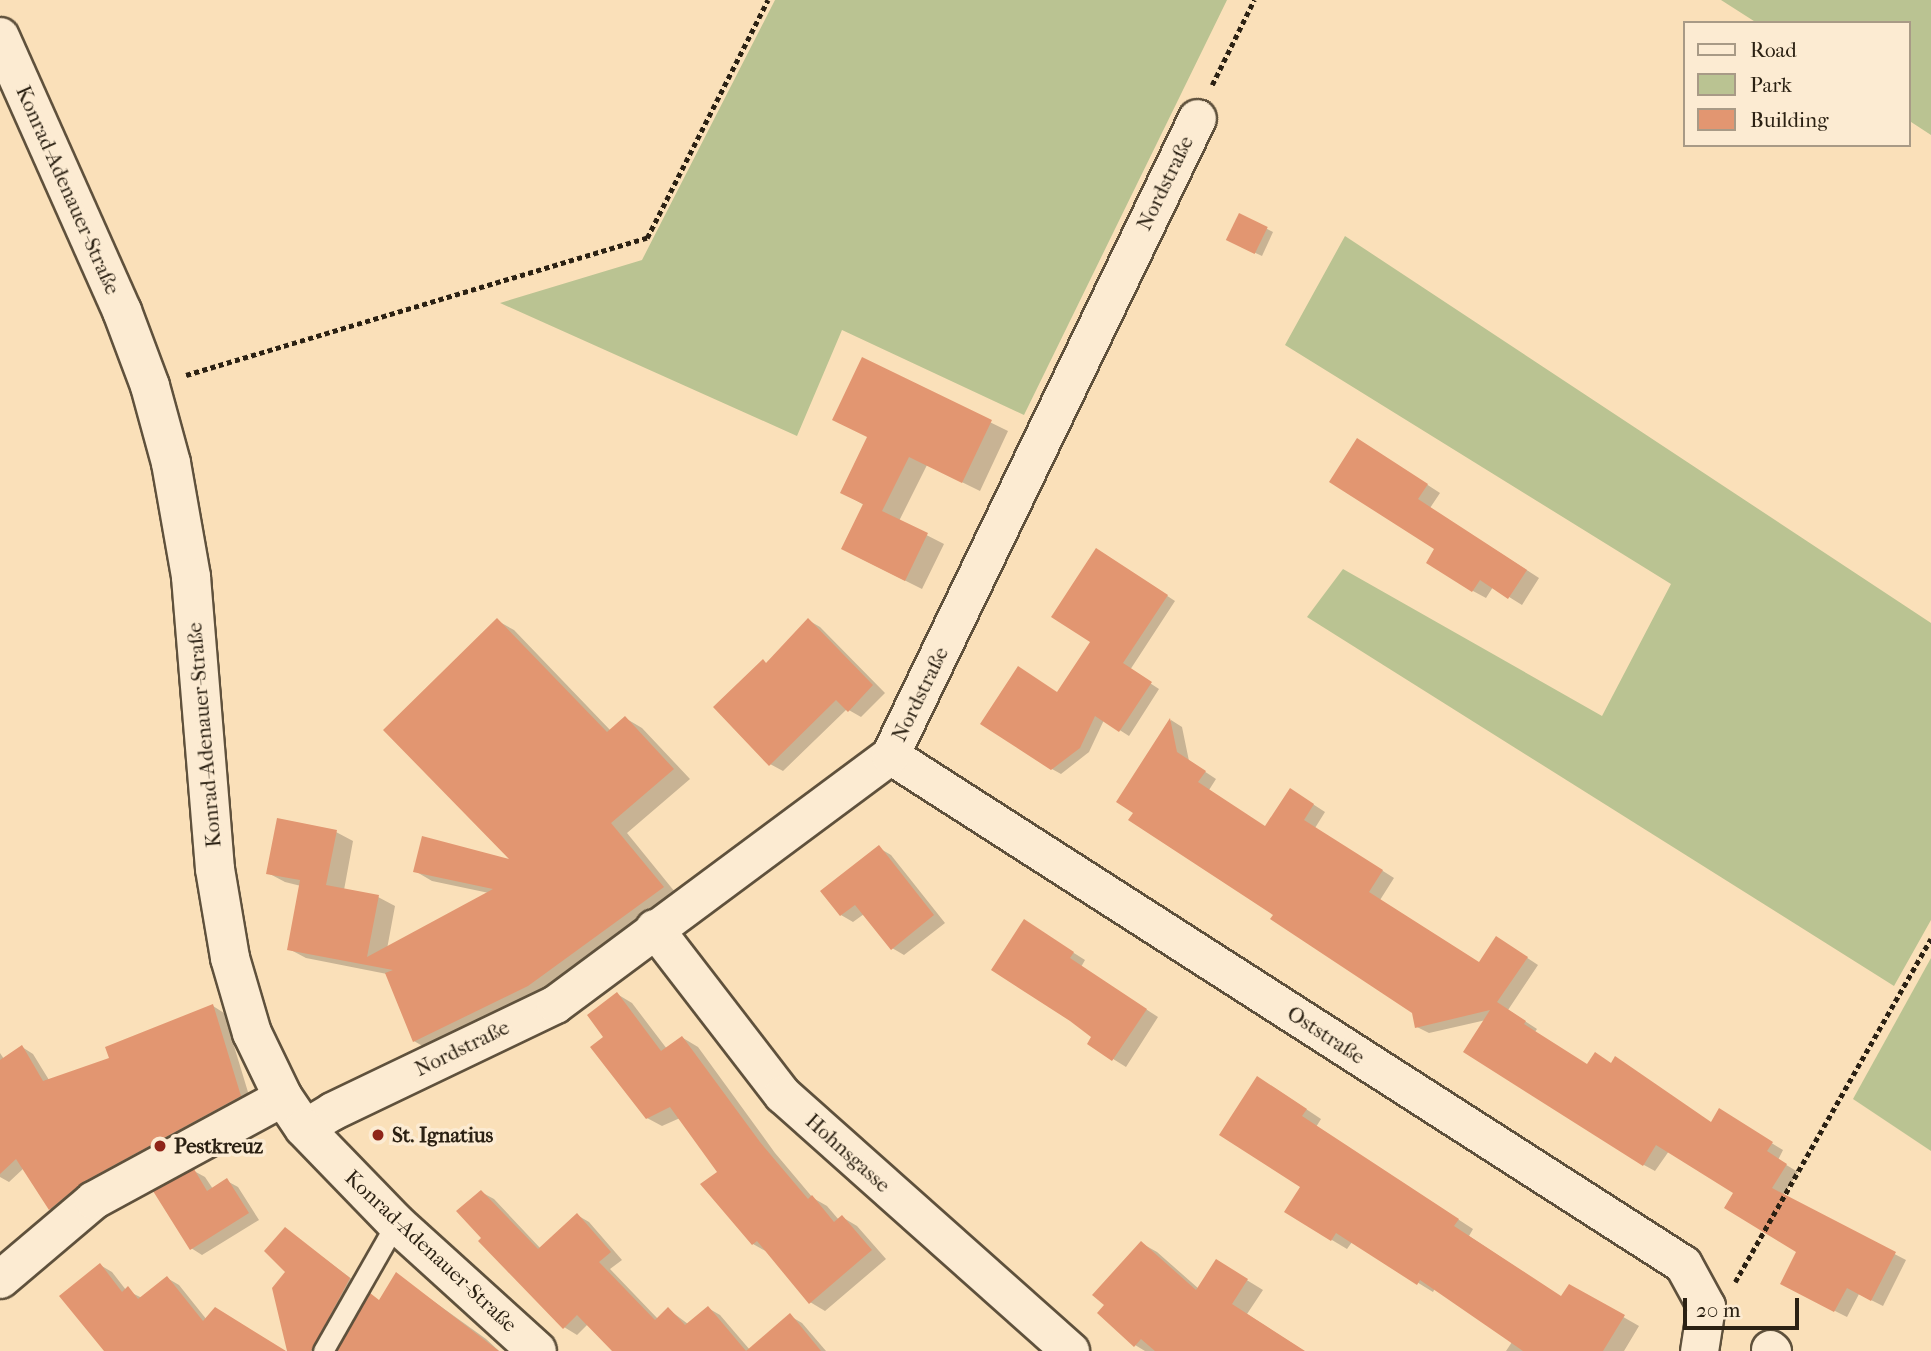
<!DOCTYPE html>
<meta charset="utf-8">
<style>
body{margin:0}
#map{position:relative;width:1931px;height:1351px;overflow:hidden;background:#fae0b9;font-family:"IM FELL French Canon",serif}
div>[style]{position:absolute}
.green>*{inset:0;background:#bac392}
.shadow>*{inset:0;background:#0003}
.building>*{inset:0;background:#e29671;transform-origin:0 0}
.path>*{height:4.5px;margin-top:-2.25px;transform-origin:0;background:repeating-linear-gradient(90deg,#2b2113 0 5px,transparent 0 8.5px)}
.roads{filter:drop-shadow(2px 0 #5f513c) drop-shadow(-2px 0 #5f513c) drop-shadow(0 2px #5f513c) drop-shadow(0 -2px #5f513c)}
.lane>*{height:19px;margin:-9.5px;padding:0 9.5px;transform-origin:9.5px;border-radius:9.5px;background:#fcebd2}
.street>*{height:37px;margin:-18.5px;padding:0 18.5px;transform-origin:18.5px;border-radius:18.5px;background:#fcebd2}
.secondary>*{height:38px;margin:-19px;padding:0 19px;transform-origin:19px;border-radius:19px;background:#fcebd2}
.dots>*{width:19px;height:19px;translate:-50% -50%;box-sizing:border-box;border:4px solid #fcebd2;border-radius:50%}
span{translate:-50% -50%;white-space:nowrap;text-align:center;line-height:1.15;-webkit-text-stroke:7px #fcebd2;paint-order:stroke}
.street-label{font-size:21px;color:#2b2113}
.poi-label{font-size:21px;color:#2b2113;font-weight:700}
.left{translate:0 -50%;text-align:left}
.legend{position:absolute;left:1683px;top:21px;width:228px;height:126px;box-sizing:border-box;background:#fcebd2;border:2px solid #a89a86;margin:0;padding:9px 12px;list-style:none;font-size:21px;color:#2b2113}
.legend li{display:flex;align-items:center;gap:14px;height:35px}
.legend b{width:35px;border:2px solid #a89a86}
.scale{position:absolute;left:1683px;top:1298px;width:116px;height:32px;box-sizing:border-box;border:4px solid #2b2113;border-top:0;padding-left:9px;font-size:21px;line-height:24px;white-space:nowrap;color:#2b2113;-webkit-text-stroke:5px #fcebd2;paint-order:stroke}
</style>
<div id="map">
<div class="green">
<i style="clip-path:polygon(775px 0,1227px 0,1024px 415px,842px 330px,797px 436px,500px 303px,642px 260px)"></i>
<i style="clip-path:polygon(1721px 0,1931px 0,1931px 135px,1908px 120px,1908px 23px,1757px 23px)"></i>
<i style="clip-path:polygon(1345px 236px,1931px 623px,1931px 920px,1894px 986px,1307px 617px,1343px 569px,1602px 716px,1671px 584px,1285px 345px)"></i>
<i style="clip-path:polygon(1931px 958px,1931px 1151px,1853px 1099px)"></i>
</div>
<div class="shadow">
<i style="clip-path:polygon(1240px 215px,1273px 232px,1262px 256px,1234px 243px)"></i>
<i style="clip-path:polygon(863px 360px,1008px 431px,980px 491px,927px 465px,899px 521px,944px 544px,922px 589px,860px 558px,864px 505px,842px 492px,869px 438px)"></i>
<i style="clip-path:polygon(1371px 448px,1440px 493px,1430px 508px,1539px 578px,1522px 605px,1493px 587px,1486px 598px,1473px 591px,1437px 549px)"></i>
<i style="clip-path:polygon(1105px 555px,1175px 601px,1130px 670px,1159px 689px,1129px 736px,1104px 720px,1089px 752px,1061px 774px,1052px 769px,1058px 694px,1092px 642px)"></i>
<i style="clip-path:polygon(808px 620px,820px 627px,885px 693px,861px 717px,847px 709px,783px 771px,770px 764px,768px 664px)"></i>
<i style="clip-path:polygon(498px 621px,514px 630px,611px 731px,625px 718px,642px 728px,690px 779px,627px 833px,679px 897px,545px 995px,431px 1051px,414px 1041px,387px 974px,306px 958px,289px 949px,301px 886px,285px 882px,268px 873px,336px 832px,353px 841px,344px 890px,378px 897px,395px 906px,387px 949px,489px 893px,432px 881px,415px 871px,515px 862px)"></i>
<i style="clip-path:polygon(1171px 720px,1182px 727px,1189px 761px,1216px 779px,1209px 790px,1266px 828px,1302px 797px,1325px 812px,1315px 828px,1394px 878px,1380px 900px,1480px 964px,1508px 945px,1538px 965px,1508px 1010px,1537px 1029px,1535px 1032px,1588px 1066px,1712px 1123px,1719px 1111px,1783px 1150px,1778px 1160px,1798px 1172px,1783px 1196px,1906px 1260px,1883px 1306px,1859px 1294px,1847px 1317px,1793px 1290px,1798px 1252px,1736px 1192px,1669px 1151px,1655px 1171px,1644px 1165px,1486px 1020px,1429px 1033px,1417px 1027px,1414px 1012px,1119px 801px)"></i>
<i style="clip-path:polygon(879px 848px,891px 855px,945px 923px,904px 955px,892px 948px,864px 914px,853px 922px,841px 915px)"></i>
<i style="clip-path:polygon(1036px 929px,1085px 960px,1081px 967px,1158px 1017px,1126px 1067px,1089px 1044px,1094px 1037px)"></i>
<i style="clip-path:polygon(617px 994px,632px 1003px,667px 1049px,683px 1038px,698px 1047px,775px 1153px,813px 1198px,827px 1206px,839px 1220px,842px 1217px,857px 1226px,886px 1259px,825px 1311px,810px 1302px,769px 1253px,753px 1244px,702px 1185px,719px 1172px,680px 1118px,662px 1126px,647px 1118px,606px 1037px)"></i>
<i style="clip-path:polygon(213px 1006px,224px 1013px,251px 1102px,61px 1215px,50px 1209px,24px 1168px,9px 1182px,0 1177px,0 1053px,4px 1059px,22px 1047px,33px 1054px,49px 1080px,111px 1059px)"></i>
<i style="clip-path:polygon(1273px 1087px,1321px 1119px,1316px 1127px,1473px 1229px,1469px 1236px,1562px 1298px,1569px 1286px,1639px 1326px,1624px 1351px,1506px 1351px,1512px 1342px,1435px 1288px,1433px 1292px,1352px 1242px,1347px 1249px,1332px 1240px,1302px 1187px)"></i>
<i style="clip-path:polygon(194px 1171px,205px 1177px,213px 1189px,227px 1181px,238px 1187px,259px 1220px,202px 1255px,191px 1248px)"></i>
<i style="clip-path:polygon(481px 1192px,494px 1199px,541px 1249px,577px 1215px,589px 1222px,622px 1260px,610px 1269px,658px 1319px,668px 1309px,688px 1324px,708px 1308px,720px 1315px,750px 1350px,790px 1316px,802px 1323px,826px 1351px,616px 1351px,588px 1324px,577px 1335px,564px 1327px)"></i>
<i style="clip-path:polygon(285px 1229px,361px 1286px,325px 1351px,288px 1351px)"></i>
<i style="clip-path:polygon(1141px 1243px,1157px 1252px,1199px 1289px,1232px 1271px,1263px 1290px,1247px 1314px,1304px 1351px,1145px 1351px,1135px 1345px)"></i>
<i style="clip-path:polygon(100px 1265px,112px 1272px,126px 1290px,142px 1298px,167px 1278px,179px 1285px,207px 1320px,284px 1351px,106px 1351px)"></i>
<i style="clip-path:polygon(397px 1275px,486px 1339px,499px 1351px,339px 1351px,380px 1301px)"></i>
</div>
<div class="building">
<i style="left:1239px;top:213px;width:32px;height:30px;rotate:26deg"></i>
<i style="clip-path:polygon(862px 357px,992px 420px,962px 483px,909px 457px,882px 511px,928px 533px,905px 581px,841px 549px,863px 504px,840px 493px,867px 437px,832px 420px)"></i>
<i style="clip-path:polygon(1357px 438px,1428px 484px,1418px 499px,1527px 570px,1508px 599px,1480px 580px,1472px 592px,1426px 563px,1434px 549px,1329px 482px)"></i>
<i style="clip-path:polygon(1096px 548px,1168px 595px,1123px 663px,1152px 682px,1119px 732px,1095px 716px,1080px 748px,1051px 770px,980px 724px,1018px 666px,1057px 692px,1090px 642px,1051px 617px)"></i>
<i style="clip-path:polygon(497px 618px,607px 732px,625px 716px,674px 769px,611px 823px,664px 887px,528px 986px,413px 1042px,385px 973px,393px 970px,287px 950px,300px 880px,266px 874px,277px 818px,337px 830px,326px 885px,379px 895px,367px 957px,493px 889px,413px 872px,422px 836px,509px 859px,383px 730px)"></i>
<i style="clip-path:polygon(808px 618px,873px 685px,848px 712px,836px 700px,769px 766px,713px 707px,763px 659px,766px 663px)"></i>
<i style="clip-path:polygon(1170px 718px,1177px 752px,1206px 771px,1198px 782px,1265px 826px,1290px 788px,1314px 804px,1304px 820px,1383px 870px,1369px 892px,1479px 962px,1496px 936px,1528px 957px,1497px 1002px,1526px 1021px,1524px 1024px,1587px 1064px,1595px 1052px,1611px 1063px,1615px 1056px,1711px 1122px,1719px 1108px,1773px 1142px,1767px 1151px,1787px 1164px,1772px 1188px,1896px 1252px,1871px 1301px,1847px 1288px,1834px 1312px,1780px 1284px,1796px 1252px,1724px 1208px,1733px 1193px,1656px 1145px,1643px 1166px,1463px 1052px,1490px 1010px,1415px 1028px,1412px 1013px,1270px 919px,1273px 915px,1128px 820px,1133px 813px,1116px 802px)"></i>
<i style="clip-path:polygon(879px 845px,934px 915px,891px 950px,855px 905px,840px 916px,820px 891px)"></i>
<i style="clip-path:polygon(1024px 919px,1074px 952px,1070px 958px,1147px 1009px,1112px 1061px,1087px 1044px,1091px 1037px,1070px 1021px,991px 970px)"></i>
<i style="clip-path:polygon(617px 992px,661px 1051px,682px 1036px,760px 1142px,808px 1199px,812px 1195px,834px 1222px,842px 1215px,872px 1250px,809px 1304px,757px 1241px,752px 1245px,700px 1184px,717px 1172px,670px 1107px,646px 1119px,590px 1047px,603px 1037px,587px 1015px)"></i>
<i style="clip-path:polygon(213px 1004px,241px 1096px,83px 1182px,49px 1210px,16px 1159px,0 1174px,0 1060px,22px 1045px,43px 1081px,109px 1058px,105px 1047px)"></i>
<i style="clip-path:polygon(1257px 1076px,1307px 1109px,1302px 1116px,1459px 1219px,1454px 1226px,1561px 1296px,1569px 1284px,1625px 1315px,1603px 1351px,1523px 1351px,1420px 1280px,1417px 1285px,1336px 1233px,1331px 1241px,1284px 1212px,1300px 1187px,1219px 1135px)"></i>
<i style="clip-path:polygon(194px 1169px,207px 1191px,227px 1178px,249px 1213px,190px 1250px,153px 1191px)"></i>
<i style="clip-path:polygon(481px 1190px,538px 1249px,577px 1213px,611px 1252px,599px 1262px,655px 1320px,668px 1307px,685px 1325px,708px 1306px,746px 1351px,612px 1351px,577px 1315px,563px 1329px,478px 1241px,481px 1238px,456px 1211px)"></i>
<i style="clip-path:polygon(285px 1227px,350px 1278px,311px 1351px,287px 1351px,272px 1288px,285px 1272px,264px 1251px)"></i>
<i style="clip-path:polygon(1141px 1241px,1196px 1290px,1216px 1259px,1248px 1279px,1232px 1304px,1305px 1351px,1155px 1351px,1141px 1339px,1134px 1347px,1097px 1313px,1104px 1305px,1092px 1295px)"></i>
<i style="clip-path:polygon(100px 1263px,122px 1292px,128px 1286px,138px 1299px,167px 1276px,203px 1321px,215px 1307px,286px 1351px,104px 1351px,59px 1296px)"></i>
<i style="clip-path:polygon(396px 1272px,444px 1309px,499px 1351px,337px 1351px,370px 1293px,379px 1300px)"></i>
<i style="clip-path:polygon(790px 1313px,821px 1351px,746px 1351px)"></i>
</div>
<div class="path">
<i style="left:1212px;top:85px;width:95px;rotate:-63.7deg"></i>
<i style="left:186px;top:375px;width:481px;rotate:-16.6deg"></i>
<i style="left:647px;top:238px;width:267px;rotate:-63.1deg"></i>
<i style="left:1735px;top:1282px;width:395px;rotate:-60.3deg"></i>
</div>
<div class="roads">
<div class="lane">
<i style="left:323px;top:1351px;width:147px;rotate:-60.3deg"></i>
</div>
<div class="street">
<i style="left:890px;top:755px;width:942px;rotate:32.7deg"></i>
<i style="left:1683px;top:1264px;width:48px;rotate:61.3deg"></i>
<i style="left:1706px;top:1306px;width:46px;rotate:98.8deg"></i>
<i style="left:654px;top:928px;width:210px;rotate:52.4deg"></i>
<i style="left:782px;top:1094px;width:386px;rotate:41.7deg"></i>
<i style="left:304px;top:1128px;width:33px;rotate:-31deg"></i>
<i style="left:332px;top:1111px;width:247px;rotate:-25.6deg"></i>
<i style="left:555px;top:1004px;width:417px;rotate:-36.6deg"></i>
<i style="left:890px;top:755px;width:707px;rotate:-64.27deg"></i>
<i style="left:0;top:1279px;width:122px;rotate:-40.3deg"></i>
<i style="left:93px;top:1200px;width:216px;rotate:-28.5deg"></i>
<i style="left:1770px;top:1349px;width:3px;rotate:45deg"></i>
</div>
<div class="secondary">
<i style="left:0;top:37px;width:300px;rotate:66deg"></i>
<i style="left:122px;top:311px;width:80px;rotate:69.5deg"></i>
<i style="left:150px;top:386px;width:80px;rotate:74.7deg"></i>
<i style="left:171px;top:463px;width:116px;rotate:80deg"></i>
<i style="left:191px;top:577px;width:293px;rotate:85.3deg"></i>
<i style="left:215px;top:869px;width:90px;rotate:80.4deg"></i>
<i style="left:230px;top:958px;width:78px;rotate:73.7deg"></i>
<i style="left:252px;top:1033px;width:71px;rotate:64.2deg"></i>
<i style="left:283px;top:1097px;width:37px;rotate:56deg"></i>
<i style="left:304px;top:1128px;width:132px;rotate:45.9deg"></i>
<i style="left:396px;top:1223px;width:190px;rotate:42.2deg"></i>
</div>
</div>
<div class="dots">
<i style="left:378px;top:1135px;background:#8f2418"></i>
<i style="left:160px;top:1146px;background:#8f2418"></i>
</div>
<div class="street-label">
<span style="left:1165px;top:183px;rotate:-64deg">Nordstraße</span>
<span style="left:68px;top:190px;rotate:66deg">Konrad-Adenauer-Straße</span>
<span style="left:920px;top:694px;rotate:-64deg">Nordstraße</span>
<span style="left:204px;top:735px;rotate:-95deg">Konrad-Adenauer-Straße</span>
<span style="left:1326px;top:1035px;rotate:33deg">Oststraße</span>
<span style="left:462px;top:1048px;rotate:-26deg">Nordstraße</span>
<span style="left:848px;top:1153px;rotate:42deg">Hohnsgasse</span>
<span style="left:431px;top:1251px;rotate:43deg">Konrad-Adenauer-Straße</span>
</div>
<div class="poi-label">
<span class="left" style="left:392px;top:1135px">St. Ignatius</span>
<span class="left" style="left:174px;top:1146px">Pestkreuz</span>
</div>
<ul class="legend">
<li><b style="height:9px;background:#fcebd2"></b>Road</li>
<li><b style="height:19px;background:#bac392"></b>Park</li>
<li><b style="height:19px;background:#e29671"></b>Building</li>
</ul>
<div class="scale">20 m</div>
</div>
